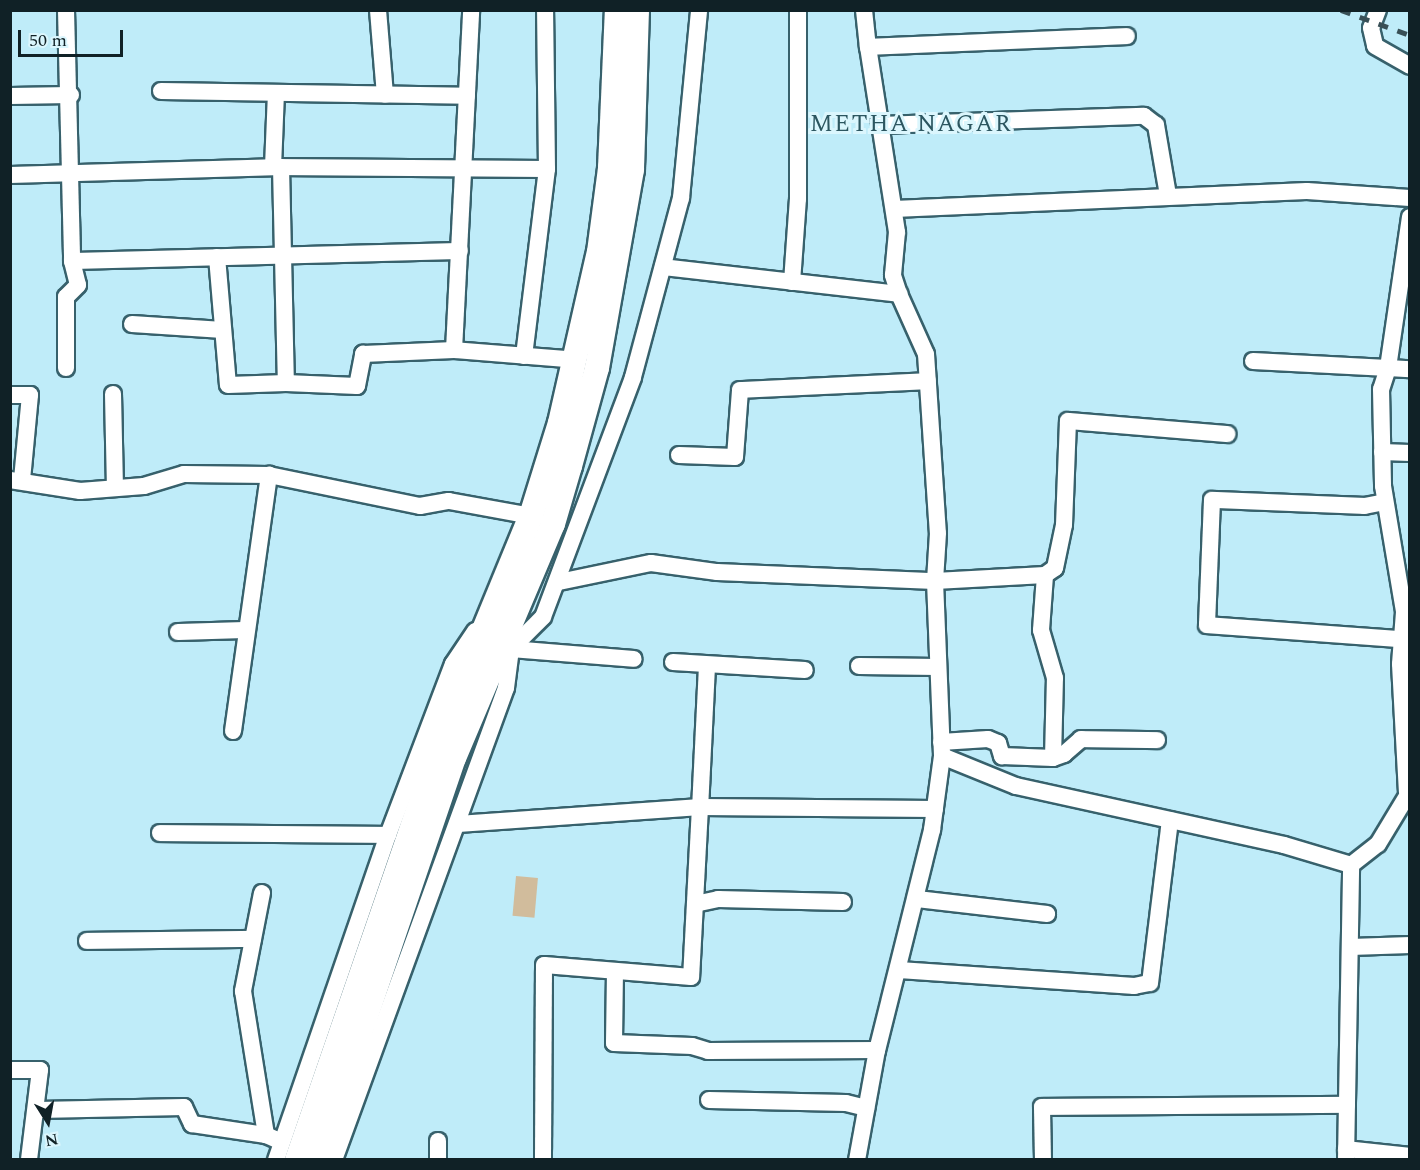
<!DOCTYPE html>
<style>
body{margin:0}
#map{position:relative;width:1420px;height:1170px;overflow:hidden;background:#bfecf9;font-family:Spectral,serif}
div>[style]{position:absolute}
.building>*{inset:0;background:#d1bc9c;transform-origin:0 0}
.roads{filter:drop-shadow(2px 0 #37616c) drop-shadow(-2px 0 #37616c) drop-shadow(0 2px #37616c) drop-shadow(0 -2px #37616c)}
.minor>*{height:16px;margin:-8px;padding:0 8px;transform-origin:8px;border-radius:8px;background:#fff}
.highway>*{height:24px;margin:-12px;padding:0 12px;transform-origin:12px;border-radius:12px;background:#fff}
.rail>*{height:4.5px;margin-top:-2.25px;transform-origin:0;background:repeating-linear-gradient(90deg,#384f56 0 10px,transparent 0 20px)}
span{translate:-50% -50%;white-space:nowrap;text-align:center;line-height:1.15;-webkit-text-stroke:6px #dbf6fd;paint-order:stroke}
.quarter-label{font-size:24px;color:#2c5660;letter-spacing:1.5px}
.frame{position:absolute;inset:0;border:12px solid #102126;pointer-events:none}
.north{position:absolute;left:18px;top:1092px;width:60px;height:60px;-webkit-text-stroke:4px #dbf6fd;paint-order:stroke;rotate:169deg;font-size:16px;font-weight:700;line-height:24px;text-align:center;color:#102126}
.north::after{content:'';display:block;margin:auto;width:21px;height:27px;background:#102126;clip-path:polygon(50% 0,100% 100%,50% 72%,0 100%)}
.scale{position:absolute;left:18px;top:30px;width:105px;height:27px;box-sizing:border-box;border:3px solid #102126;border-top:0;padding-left:8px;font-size:18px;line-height:21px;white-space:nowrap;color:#102126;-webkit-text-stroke:4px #dbf6fd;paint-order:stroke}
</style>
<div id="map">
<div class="building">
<i style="left:516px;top:876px;width:22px;height:40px;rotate:5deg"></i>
</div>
<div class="roads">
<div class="minor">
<i style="left:66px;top:10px;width:251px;rotate:88.6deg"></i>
<i style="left:72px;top:261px;width:388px;rotate:-1.5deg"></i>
<i style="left:378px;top:10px;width:85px;rotate:85.3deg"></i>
<i style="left:864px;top:10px;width:37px;rotate:84deg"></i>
<i style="left:1378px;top:10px;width:19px;rotate:111deg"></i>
<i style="left:1371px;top:28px;width:18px;rotate:77deg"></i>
<i style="left:1375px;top:46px;width:40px;rotate:29.7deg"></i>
<i style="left:161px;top:91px;width:306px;rotate:0.9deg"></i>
<i style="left:10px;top:96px;width:61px;rotate:-0.9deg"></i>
<i style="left:880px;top:125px;width:264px;rotate:-2deg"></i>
<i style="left:1144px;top:116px;width:15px;rotate:37deg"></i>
<i style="left:1156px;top:125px;width:71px;rotate:80.3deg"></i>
<i style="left:273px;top:167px;width:74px;rotate:-87.7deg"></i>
<i style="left:281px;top:167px;width:216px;rotate:88.7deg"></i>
<i style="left:286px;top:383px;width:71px;rotate:2.4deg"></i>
<i style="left:357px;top:386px;width:33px;rotate:-79deg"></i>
<i style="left:363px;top:354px;width:91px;rotate:-2.5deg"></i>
<i style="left:454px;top:350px;width:340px;rotate:-87.1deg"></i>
<i style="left:10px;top:175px;width:263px;rotate:-1.7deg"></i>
<i style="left:273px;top:167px;width:274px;rotate:0.4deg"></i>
<i style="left:894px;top:209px;width:413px;rotate:-2.5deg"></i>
<i style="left:1307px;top:191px;width:103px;rotate:3.9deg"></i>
<i style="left:1410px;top:217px;width:153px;rotate:98.3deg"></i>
<i style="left:1388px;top:368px;width:22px;rotate:3deg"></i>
<i style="left:217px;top:257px;width:128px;rotate:85.1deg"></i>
<i style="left:228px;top:385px;width:58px;rotate:-2deg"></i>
<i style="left:663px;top:267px;width:238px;rotate:6.5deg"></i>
<i style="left:899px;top:294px;width:66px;rotate:65.8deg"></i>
<i style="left:926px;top:354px;width:179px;rotate:86.2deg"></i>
<i style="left:938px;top:533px;width:48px;rotate:93.6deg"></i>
<i style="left:935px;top:581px;width:175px;rotate:87.7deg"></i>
<i style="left:942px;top:756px;width:75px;rotate:97.7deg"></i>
<i style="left:932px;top:830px;width:227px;rotate:104deg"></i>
<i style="left:877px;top:1050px;width:112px;rotate:100.3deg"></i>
<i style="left:792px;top:282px;width:83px;rotate:-85.9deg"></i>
<i style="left:798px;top:199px;width:189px;rotate:-90deg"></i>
<i style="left:899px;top:294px;width:20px;rotate:-108deg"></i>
<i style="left:893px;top:275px;width:43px;rotate:-84.7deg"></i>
<i style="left:897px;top:232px;width:187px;rotate:-98.9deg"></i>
<i style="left:868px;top:47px;width:259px;rotate:-2.4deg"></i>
<i style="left:132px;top:324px;width:91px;rotate:3.8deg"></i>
<i style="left:454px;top:350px;width:123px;rotate:4.6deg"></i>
<i style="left:524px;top:356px;width:188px;rotate:-83deg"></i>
<i style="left:547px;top:169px;width:159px;rotate:-90.7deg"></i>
<i style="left:1253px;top:361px;width:135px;rotate:3deg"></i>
<i style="left:1388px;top:368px;width:22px;rotate:108deg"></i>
<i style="left:1381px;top:389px;width:97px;rotate:88.8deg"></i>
<i style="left:1383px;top:486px;width:128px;rotate:80.5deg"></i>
<i style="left:1404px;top:612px;width:52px;rotate:94.4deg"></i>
<i style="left:1400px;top:664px;width:128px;rotate:86.9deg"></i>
<i style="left:66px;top:368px;width:71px;rotate:-90deg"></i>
<i style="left:66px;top:297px;width:17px;rotate:-45deg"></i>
<i style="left:78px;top:285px;width:25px;rotate:-104deg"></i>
<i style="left:113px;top:394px;width:94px;rotate:88.8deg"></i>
<i style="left:10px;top:395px;width:20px"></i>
<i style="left:30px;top:395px;width:84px;rotate:95.4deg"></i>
<i style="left:1382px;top:452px;width:28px;rotate:2deg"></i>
<i style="left:679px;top:455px;width:56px;rotate:2deg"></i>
<i style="left:735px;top:457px;width:67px;rotate:-85.7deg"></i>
<i style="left:740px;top:390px;width:188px;rotate:-2.7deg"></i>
<i style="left:10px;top:480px;width:71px;rotate:8.9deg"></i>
<i style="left:80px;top:491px;width:64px;rotate:-4.5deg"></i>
<i style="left:144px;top:486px;width:42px;rotate:-16.7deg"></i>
<i style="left:184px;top:474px;width:85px;rotate:0.7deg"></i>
<i style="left:269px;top:475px;width:154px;rotate:11.6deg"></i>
<i style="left:420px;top:506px;width:29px;rotate:-10deg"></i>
<i style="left:449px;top:501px;width:83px;rotate:10.4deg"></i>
<i style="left:1385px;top:502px;width:21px;rotate:169deg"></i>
<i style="left:1364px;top:506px;width:152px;rotate:-177.7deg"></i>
<i style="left:1212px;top:500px;width:125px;rotate:92.3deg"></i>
<i style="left:1207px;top:625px;width:204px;rotate:4.2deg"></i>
<i style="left:559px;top:582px;width:94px;rotate:-11.7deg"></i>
<i style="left:651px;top:563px;width:67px;rotate:7.8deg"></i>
<i style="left:717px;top:572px;width:218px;rotate:2.4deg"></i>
<i style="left:935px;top:581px;width:110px;rotate:-3.1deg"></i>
<i style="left:1045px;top:575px;width:12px;rotate:-35deg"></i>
<i style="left:1055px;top:568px;width:44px;rotate:-78.2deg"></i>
<i style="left:1064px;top:525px;width:104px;rotate:-87.8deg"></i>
<i style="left:1068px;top:421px;width:160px;rotate:4.7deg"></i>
<i style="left:178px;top:632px;width:67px;rotate:-1.7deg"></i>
<i style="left:511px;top:649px;width:45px;rotate:-45deg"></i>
<i style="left:543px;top:617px;width:256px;rotate:-69.4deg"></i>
<i style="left:633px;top:377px;width:185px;rotate:-75deg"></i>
<i style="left:681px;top:198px;width:189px;rotate:-84.5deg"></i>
<i style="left:511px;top:649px;width:123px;rotate:4.6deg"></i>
<i style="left:673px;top:662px;width:132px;rotate:3.5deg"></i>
<i style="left:707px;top:666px;width:141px;rotate:92.8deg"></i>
<i style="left:700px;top:807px;width:235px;rotate:0.5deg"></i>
<i style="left:859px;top:666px;width:79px;rotate:0.7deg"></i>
<i style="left:233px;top:731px;width:259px;rotate:-82deg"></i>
<i style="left:941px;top:742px;width:47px;rotate:-3.7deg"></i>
<i style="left:988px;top:739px;width:11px;rotate:22deg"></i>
<i style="left:998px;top:743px;width:14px;rotate:73deg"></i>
<i style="left:1002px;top:756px;width:51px;rotate:2.2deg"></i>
<i style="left:1053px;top:758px;width:80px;rotate:-88.6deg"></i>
<i style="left:1055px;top:678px;width:50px;rotate:-106.3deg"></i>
<i style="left:1041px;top:630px;width:55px;rotate:-85.8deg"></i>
<i style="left:942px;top:756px;width:80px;rotate:22.1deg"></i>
<i style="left:1016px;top:786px;width:274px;rotate:12.4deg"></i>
<i style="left:1284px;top:845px;width:70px;rotate:16.6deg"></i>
<i style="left:1053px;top:758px;width:12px;rotate:-20deg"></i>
<i style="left:1064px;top:754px;width:23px;rotate:-41deg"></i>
<i style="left:1081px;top:739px;width:76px;rotate:0.8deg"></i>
<i style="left:458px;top:824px;width:243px;rotate:-4deg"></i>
<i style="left:700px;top:807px;width:170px;rotate:93deg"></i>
<i style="left:691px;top:977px;width:147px;rotate:-175.3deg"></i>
<i style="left:544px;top:965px;width:195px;rotate:90.3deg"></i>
<i style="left:160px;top:833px;width:228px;rotate:0.5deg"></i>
<i style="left:262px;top:893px;width:100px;rotate:101deg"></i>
<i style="left:243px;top:991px;width:146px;rotate:80.9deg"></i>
<i style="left:917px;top:899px;width:131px;rotate:6.6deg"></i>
<i style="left:695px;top:904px;width:24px;rotate:-12deg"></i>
<i style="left:718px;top:899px;width:125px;rotate:1.4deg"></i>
<i style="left:87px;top:941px;width:166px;rotate:-0.7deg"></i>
<i style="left:1351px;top:947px;width:59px;rotate:-1.9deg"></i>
<i style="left:899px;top:970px;width:236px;rotate:3.9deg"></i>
<i style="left:1134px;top:986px;width:16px;rotate:-11deg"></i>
<i style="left:1150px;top:983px;width:164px;rotate:-83deg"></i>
<i style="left:615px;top:971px;width:72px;rotate:90.8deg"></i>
<i style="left:614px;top:1043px;width:78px;rotate:2.2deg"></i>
<i style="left:692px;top:1046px;width:17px;rotate:17deg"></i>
<i style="left:708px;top:1051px;width:169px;rotate:-0.3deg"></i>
<i style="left:10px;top:1070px;width:30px"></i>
<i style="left:40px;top:1070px;width:91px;rotate:97deg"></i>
<i style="left:709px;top:1100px;width:137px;rotate:1.3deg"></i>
<i style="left:846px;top:1103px;width:21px;rotate:14deg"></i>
<i style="left:38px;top:1110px;width:146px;rotate:-1.2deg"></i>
<i style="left:184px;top:1107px;width:19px;rotate:65deg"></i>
<i style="left:192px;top:1124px;width:75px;rotate:8.5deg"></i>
<i style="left:266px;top:1135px;width:17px;rotate:24deg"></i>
<i style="left:1346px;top:1149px;width:64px;rotate:6.2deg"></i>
<i style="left:276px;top:1160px;width:344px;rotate:-71deg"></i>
<i style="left:388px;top:835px;width:183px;rotate:-69.2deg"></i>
<i style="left:453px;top:664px;width:40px;rotate:-56deg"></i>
<i style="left:334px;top:1160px;width:502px;rotate:-69.98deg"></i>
<i style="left:506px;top:688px;width:47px;rotate:-82.7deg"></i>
<i style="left:438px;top:1160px;width:19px;rotate:-90deg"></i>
<i style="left:1043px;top:1160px;width:53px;rotate:-91.1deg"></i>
<i style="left:1042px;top:1107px;width:305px;rotate:-0.4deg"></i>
<i style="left:1346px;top:1160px;width:295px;rotate:-89deg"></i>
<i style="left:1351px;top:865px;width:34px;rotate:-38deg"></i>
<i style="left:1378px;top:844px;width:62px;rotate:-58.9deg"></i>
</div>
<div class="highway">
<i style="left:297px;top:1160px;width:505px;rotate:-70.92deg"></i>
<i style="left:462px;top:683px;width:181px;rotate:-67.6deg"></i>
<i style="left:531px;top:516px;width:97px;rotate:-72.7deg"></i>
<i style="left:560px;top:423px;width:175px;rotate:-77.2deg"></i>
<i style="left:599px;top:252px;width:85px;rotate:-82.5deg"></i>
<i style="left:610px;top:168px;width:158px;rotate:-87.5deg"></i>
<i style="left:317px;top:1160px;width:425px;rotate:-71.2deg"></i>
<i style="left:454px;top:758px;width:254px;rotate:-67.1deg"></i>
<i style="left:553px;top:524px;width:60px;rotate:-73.7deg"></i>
<i style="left:570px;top:466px;width:102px;rotate:-74.6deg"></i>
<i style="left:597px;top:368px;width:202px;rotate:-80deg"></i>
<i style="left:632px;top:169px;width:159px;rotate:-88.2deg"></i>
</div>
</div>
<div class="rail">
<i style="left:1341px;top:10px;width:73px;rotate:19.9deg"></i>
</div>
<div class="quarter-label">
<span style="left:911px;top:125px">METHA NAGAR</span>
</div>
<div class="frame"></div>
<div class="north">N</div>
<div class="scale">50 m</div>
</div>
